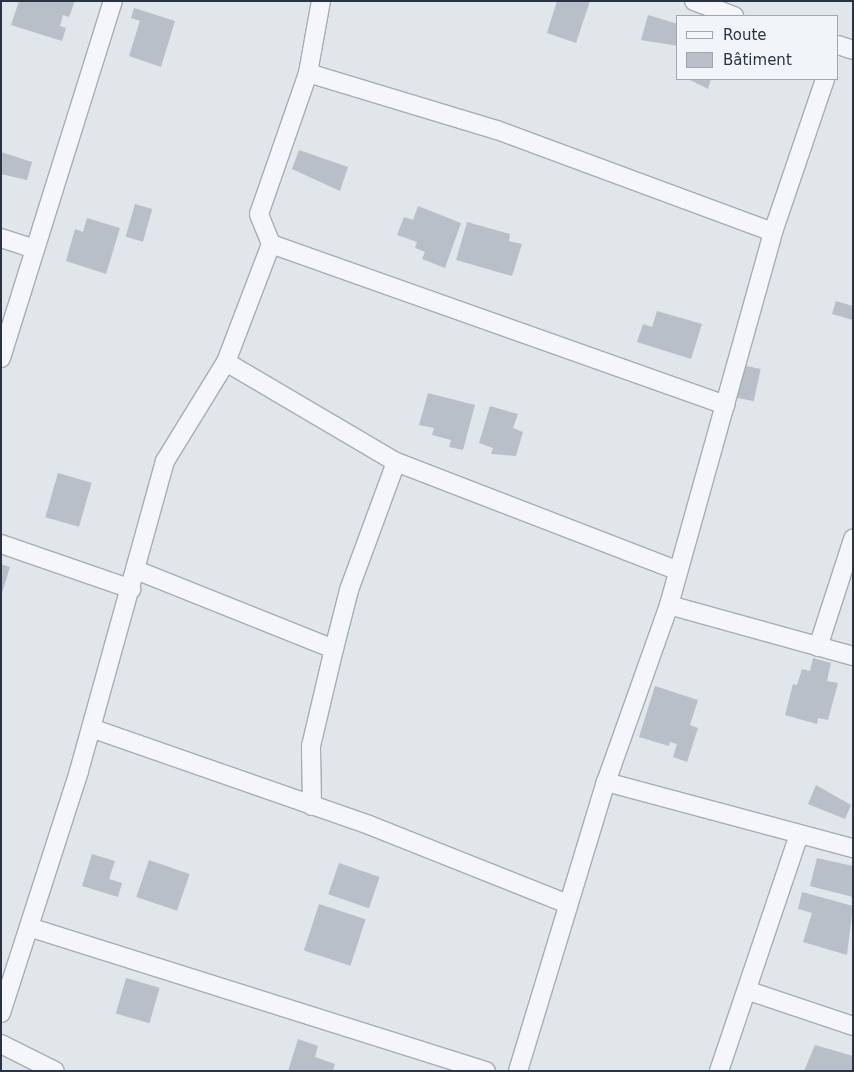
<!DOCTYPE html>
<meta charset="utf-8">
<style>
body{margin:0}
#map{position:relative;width:854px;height:1072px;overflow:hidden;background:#e1e6eb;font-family:"DejaVu Sans",sans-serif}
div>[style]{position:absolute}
.building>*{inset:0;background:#b8bfc9;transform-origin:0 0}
.roads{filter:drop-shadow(1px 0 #a6adb6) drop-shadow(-1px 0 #a6adb6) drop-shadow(0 1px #a6adb6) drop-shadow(0 -1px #a6adb6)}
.minor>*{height:18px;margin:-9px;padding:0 9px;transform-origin:9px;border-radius:9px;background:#f4f6f9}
span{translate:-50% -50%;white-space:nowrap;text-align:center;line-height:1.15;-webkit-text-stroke:4px #f1f4f8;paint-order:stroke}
.frame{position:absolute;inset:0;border:2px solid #283444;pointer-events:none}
.legend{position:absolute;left:676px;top:15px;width:162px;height:65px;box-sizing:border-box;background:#f1f4f8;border:1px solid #a1a7b0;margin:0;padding:6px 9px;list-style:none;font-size:15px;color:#283444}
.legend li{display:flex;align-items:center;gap:10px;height:25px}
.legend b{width:25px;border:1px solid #a1a7b0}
</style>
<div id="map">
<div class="building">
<i style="clip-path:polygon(19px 1px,75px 1px,69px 17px,63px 15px,60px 26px,66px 28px,62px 41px,11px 25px)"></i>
<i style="clip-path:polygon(557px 1px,590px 1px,576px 43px,547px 33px)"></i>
<i style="clip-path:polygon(134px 8px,175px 21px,161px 67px,129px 56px,140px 21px,131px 18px)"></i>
<i style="clip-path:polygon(648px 15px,678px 24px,678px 46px,641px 40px)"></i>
<i style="clip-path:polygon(688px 79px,711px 79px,708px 89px)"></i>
<i style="clip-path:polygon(299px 150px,348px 167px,340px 191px,292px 169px)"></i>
<i style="clip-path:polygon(1px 152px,32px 162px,27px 180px,1px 174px)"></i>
<i style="left:135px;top:204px;width:18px;height:34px;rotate:16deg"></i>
<i style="clip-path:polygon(418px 206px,461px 223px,445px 268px,422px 259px,425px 252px,415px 248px,417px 242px,397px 235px,404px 217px,413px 220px)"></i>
<i style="clip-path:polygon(87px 218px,120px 228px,106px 274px,66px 261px,75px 229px,83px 232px)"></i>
<i style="clip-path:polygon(467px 222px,510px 234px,509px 241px,522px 244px,512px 276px,456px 260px)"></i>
<i style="clip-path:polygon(836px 301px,853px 306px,853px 320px,832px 314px)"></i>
<i style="clip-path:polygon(657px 311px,702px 324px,691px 359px,637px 342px,643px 324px,652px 327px)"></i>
<i style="left:742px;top:365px;width:19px;height:33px;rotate:12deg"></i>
<i style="clip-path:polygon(428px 393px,475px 405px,463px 450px,449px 447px,451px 440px,432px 435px,434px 428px,419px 425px)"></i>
<i style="clip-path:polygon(490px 406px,518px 414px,513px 428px,523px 432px,516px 456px,491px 454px,493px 448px,479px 443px)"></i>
<i style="left:58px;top:473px;width:35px;height:46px;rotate:16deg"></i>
<i style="clip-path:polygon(1px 564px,10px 567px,2px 593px,1px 593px)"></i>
<i style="clip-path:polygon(813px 658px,831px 663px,827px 681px,838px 683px,828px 720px,818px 718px,817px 724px,785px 715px,793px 684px,797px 685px,802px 669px,810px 671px)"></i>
<i style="clip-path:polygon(655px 686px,698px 700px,690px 725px,698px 728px,687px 762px,673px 757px,677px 744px,670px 742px,669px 746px,639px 737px)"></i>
<i style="clip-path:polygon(816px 785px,851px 805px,845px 819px,808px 804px)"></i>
<i style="clip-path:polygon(92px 854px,115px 861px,109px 879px,122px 883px,118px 897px,82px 886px)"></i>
<i style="clip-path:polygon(817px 858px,853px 866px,853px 897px,810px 886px)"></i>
<i style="left:149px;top:860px;width:43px;height:39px;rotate:19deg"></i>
<i style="left:339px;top:863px;width:43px;height:33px;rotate:19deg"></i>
<i style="clip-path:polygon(802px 892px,853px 906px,847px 955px,803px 942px,812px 913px,798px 909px)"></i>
<i style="left:319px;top:904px;width:49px;height:49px;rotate:18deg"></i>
<i style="left:126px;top:978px;width:35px;height:37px;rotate:16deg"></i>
<i style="clip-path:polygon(298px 1039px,318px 1046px,315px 1057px,335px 1064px,333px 1071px,288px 1071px)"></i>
<i style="clip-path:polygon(815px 1045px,853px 1056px,853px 1071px,804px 1071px)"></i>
</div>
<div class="roads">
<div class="minor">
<i style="left:694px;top:1px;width:43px;rotate:20.6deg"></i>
<i style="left:838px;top:45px;width:16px;rotate:18deg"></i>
<i style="left:308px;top:73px;width:197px;rotate:16.8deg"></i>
<i style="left:497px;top:130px;width:294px;rotate:20.3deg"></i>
<i style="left:1px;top:238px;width:36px;rotate:18deg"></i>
<i style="left:271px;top:244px;width:482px;rotate:19.5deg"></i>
<i style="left:1px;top:358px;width:374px;rotate:-72.6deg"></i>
<i style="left:226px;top:362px;width:197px;rotate:30.5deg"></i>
<i style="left:396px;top:462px;width:302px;rotate:21.1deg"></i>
<i style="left:1px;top:544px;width:138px;rotate:19.1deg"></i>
<i style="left:136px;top:570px;width:213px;rotate:21.8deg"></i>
<i style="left:669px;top:605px;width:191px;rotate:15.5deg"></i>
<i style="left:818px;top:647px;width:114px;rotate:-72deg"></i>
<i style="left:91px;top:728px;width:294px;rotate:19.2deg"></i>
<i style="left:369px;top:825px;width:214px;rotate:21.7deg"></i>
<i style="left:606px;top:782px;width:256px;rotate:15deg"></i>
<i style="left:312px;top:806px;width:60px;rotate:-91deg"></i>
<i style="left:311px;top:746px;width:100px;rotate:-76.7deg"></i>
<i style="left:334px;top:649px;width:61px;rotate:-75.7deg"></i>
<i style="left:349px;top:590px;width:136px;rotate:-69.8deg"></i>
<i style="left:29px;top:927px;width:479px;rotate:17.5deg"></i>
<i style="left:749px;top:991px;width:110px;rotate:18.6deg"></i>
<i style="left:1px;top:1013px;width:254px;rotate:-72.1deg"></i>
<i style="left:79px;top:771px;width:322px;rotate:-74.5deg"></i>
<i style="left:165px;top:461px;width:116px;rotate:-58.4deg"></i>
<i style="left:226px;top:362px;width:126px;rotate:-69.1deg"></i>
<i style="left:271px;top:244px;width:32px;rotate:-112deg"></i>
<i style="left:259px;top:214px;width:149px;rotate:-70.8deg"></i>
<i style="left:308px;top:73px;width:73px;rotate:-79.8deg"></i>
<i style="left:1px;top:1044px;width:60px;rotate:26.6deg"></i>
<i style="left:518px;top:1071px;width:302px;rotate:-73.1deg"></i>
<i style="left:606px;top:782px;width:188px;rotate:-70.4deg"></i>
<i style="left:669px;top:605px;width:387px;rotate:-74.4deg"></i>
<i style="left:773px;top:232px;width:162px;rotate:-71.2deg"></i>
<i style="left:719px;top:1071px;width:250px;rotate:-71.3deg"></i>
</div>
</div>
<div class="frame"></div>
<ul class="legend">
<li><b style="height:6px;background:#f4f6f9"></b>Route</li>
<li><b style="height:14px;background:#b8bfc9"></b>Bâtiment</li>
</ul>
</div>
